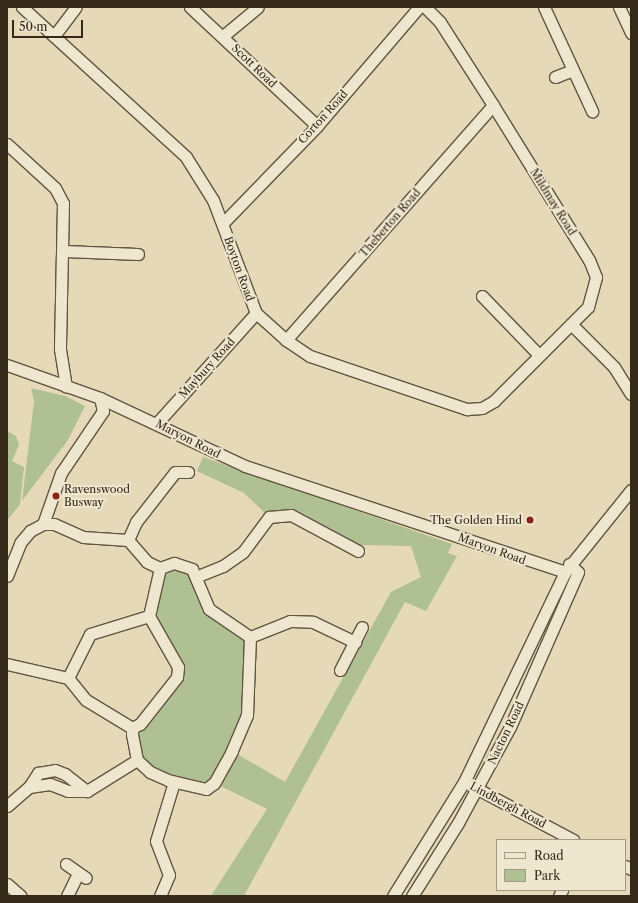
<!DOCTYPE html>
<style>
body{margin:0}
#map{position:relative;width:638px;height:903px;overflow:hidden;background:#e6d9b7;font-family:"Libre Caslon Text",serif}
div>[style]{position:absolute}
.green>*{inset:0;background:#afc093}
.roads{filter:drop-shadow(1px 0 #615540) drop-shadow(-1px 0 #615540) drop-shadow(0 1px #615540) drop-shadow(0 -1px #615540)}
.minor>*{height:11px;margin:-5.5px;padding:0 5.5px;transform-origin:5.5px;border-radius:5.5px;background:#efe6d0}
.dots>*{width:11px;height:11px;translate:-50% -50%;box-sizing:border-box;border:2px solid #efe6d0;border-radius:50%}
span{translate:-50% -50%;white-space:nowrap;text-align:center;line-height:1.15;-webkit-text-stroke:4px #efe6d0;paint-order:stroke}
.street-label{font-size:11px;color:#352919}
.poi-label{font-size:11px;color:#352919}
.left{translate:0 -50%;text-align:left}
.right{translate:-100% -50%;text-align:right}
.frame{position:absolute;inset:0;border:8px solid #352919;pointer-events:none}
.legend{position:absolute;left:496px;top:839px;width:130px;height:52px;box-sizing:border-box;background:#efe6d0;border:1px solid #a59a87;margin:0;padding:5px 7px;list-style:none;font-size:12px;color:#352919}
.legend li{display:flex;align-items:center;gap:8px;height:20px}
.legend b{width:20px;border:1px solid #a59a87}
.scale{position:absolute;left:12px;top:20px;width:71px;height:18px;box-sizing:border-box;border:2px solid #352919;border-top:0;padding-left:5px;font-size:12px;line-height:14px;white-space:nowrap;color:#352919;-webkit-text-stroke:3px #efe6d0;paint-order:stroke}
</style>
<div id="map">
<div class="green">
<i style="clip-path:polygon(31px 388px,65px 396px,85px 406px,68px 440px,22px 501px,34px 401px)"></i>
<i style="clip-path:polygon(7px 431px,16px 436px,19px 445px,12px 461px,24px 467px,20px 504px,7px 521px)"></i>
<i style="clip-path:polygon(203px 457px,452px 544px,448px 553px,457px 556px,426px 611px,405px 602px,244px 896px,211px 896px,267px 809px,214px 783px,187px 785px,137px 760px,132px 734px,177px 677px,149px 616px,160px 568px,185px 564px,202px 597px,250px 637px,247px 715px,232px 751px,285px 782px,391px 592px,421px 577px,411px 546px,360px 545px,308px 517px,292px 512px,266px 514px,244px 493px,197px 471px)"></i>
</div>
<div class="roads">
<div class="minor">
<i style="left:22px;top:7px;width:222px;rotate:42.4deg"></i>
<i style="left:186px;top:157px;width:51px;rotate:57.9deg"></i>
<i style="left:213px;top:200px;width:121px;rotate:69.2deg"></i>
<i style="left:256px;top:313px;width:40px;rotate:42deg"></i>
<i style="left:286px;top:340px;width:29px;rotate:34deg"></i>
<i style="left:310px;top:356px;width:166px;rotate:18.7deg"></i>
<i style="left:467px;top:409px;width:15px;rotate:-4deg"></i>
<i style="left:482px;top:408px;width:14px;rotate:-30deg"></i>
<i style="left:494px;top:401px;width:133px;rotate:-45deg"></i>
<i style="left:588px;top:307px;width:31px;rotate:-75deg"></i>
<i style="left:596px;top:277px;width:18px;rotate:-112deg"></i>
<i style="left:589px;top:260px;width:182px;rotate:-121.8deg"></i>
<i style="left:493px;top:105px;width:98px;rotate:-122.6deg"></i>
<i style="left:440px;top:22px;width:21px;rotate:-135deg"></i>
<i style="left:190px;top:7px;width:174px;rotate:43.1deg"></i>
<i style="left:544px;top:7px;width:115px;rotate:65.2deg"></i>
<i style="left:619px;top:7px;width:29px;rotate:65deg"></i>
<i style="left:54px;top:36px;width:36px;rotate:-53deg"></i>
<i style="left:223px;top:36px;width:45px;rotate:-39.6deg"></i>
<i style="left:555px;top:77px;width:19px;rotate:-21deg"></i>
<i style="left:7px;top:144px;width:65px;rotate:42.5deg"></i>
<i style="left:55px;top:188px;width:17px;rotate:62deg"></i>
<i style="left:63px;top:203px;width:146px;rotate:91.2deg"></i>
<i style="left:60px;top:349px;width:38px;rotate:81deg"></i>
<i style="left:223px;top:223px;width:135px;rotate:-45.9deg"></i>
<i style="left:317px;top:126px;width:157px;rotate:-49.4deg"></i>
<i style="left:64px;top:251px;width:74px;rotate:2.3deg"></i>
<i style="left:482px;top:296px;width:82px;rotate:46deg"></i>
<i style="left:571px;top:324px;width:61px;rotate:45deg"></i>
<i style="left:614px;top:367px;width:32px;rotate:58deg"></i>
<i style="left:286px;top:340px;width:313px;rotate:-48.6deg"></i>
<i style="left:7px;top:365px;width:99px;rotate:19.5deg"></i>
<i style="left:100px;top:398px;width:160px;rotate:25.1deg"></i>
<i style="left:245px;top:466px;width:337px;rotate:18.3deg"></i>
<i style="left:157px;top:423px;width:148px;rotate:-48deg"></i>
<i style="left:43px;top:524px;width:54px;rotate:-70.6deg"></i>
<i style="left:61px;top:473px;width:75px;rotate:-55.9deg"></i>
<i style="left:103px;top:411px;width:13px;rotate:-103deg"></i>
<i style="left:128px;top:540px;width:20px;rotate:-66deg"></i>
<i style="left:136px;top:522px;width:63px;rotate:-52deg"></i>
<i style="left:175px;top:472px;width:13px"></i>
<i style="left:174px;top:563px;width:19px;rotate:18deg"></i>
<i style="left:192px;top:569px;width:43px;rotate:67deg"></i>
<i style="left:209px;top:609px;width:50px;rotate:34.3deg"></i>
<i style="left:250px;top:637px;width:78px;rotate:92.2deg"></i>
<i style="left:247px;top:715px;width:39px;rotate:113deg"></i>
<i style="left:232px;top:751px;width:37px;rotate:119deg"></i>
<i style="left:214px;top:783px;width:10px;rotate:143deg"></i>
<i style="left:206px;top:789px;width:39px;rotate:-167deg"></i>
<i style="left:168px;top:780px;width:20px;rotate:-156deg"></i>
<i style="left:150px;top:772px;width:18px;rotate:-137deg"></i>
<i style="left:137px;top:760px;width:26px;rotate:-101deg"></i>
<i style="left:132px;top:734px;width:6px;rotate:-90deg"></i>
<i style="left:132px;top:728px;width:9px;rotate:-27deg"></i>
<i style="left:140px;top:724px;width:60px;rotate:-51.8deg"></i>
<i style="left:177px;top:677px;width:10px;rotate:-84deg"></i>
<i style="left:178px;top:667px;width:59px;rotate:-119.6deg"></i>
<i style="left:149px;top:616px;width:49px;rotate:-77.1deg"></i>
<i style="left:160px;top:568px;width:15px;rotate:-20deg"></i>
<i style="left:7px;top:576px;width:35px;rotate:-68deg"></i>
<i style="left:20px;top:543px;width:16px;rotate:-50deg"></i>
<i style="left:30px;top:531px;width:15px;rotate:-28deg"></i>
<i style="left:43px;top:524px;width:11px"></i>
<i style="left:54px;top:524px;width:32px;rotate:24deg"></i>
<i style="left:83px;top:537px;width:45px;rotate:3.8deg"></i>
<i style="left:128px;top:540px;width:29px;rotate:49deg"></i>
<i style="left:147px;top:562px;width:14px;rotate:25deg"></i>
<i style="left:198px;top:576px;width:27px;rotate:-22deg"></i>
<i style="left:223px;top:566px;width:24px;rotate:-35deg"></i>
<i style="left:243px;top:552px;width:44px;rotate:-53.4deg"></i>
<i style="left:269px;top:517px;width:22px;rotate:-5deg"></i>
<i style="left:291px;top:515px;width:76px;rotate:28.2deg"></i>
<i style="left:250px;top:637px;width:43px;rotate:-21.8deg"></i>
<i style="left:290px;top:621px;width:23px;rotate:2deg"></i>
<i style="left:313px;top:622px;width:47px;rotate:25.5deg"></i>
<i style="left:7px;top:664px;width:63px;rotate:12.9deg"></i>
<i style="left:68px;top:678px;width:28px;rotate:51deg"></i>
<i style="left:86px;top:700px;width:54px;rotate:31.3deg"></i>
<i style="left:340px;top:670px;width:48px;rotate:-62.9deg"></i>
<i style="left:68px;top:678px;width:49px;rotate:-63.4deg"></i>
<i style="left:90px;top:634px;width:62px;rotate:-17deg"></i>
<i style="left:472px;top:786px;width:115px;rotate:28.1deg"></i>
<i style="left:29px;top:787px;width:21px;rotate:-8deg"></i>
<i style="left:50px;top:784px;width:19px;rotate:21deg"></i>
<i style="left:68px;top:791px;width:19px"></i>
<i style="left:87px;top:791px;width:59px;rotate:-31.8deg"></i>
<i style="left:7px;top:806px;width:29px;rotate:-41deg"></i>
<i style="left:29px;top:787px;width:17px;rotate:-57deg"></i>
<i style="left:38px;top:773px;width:17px;rotate:-10deg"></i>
<i style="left:55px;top:770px;width:11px;rotate:22deg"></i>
<i style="left:65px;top:774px;width:28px;rotate:38deg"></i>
<i style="left:66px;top:864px;width:24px;rotate:35deg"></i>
<i style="left:625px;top:866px;width:7px;rotate:27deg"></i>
<i style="left:7px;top:884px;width:18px;rotate:41deg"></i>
<i style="left:67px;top:896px;width:25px;rotate:-64deg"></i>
<i style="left:160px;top:896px;width:23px;rotate:-67deg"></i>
<i style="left:169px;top:875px;width:36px;rotate:-111deg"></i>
<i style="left:156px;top:841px;width:62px;rotate:-73deg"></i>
<i style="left:393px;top:896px;width:134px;rotate:-58.1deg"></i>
<i style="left:464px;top:782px;width:233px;rotate:-64.3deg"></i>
<i style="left:565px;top:572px;width:105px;rotate:-51.2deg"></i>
<i style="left:412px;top:896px;width:86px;rotate:-57.8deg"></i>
<i style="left:458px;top:823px;width:109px;rotate:-61.6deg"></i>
<i style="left:510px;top:727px;width:169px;rotate:-66.3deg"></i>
<i style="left:578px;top:572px;width:12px;rotate:-138deg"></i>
<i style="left:559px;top:896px;width:7px;rotate:-63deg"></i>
</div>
</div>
<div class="dots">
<i style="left:56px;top:496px;background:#8f2418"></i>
<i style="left:530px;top:520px;background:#8f2418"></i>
</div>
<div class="street-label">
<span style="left:254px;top:66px;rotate:44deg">Scott Road</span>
<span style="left:323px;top:117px;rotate:-48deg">Corton Road</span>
<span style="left:553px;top:202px;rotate:58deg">Mildmay Road</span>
<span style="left:390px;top:223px;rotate:-49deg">Theberton Road</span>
<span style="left:239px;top:269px;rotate:70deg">Boyton Road</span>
<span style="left:207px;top:368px;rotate:-48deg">Maybury Road</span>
<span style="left:188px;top:439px;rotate:27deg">Maryon Road</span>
<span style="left:492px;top:549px;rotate:20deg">Maryon Road</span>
<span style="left:506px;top:733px;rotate:-64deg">Nacton Road</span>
<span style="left:508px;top:805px;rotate:28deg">Lindbergh Road</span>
</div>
<div class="poi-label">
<span class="left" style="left:64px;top:496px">Ravenswood<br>Busway</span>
<span class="right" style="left:522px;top:520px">The Golden Hind</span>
</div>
<div class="frame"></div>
<ul class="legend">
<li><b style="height:5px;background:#efe6d0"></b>Road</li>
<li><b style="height:11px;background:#afc093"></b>Park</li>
</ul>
<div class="scale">50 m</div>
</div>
